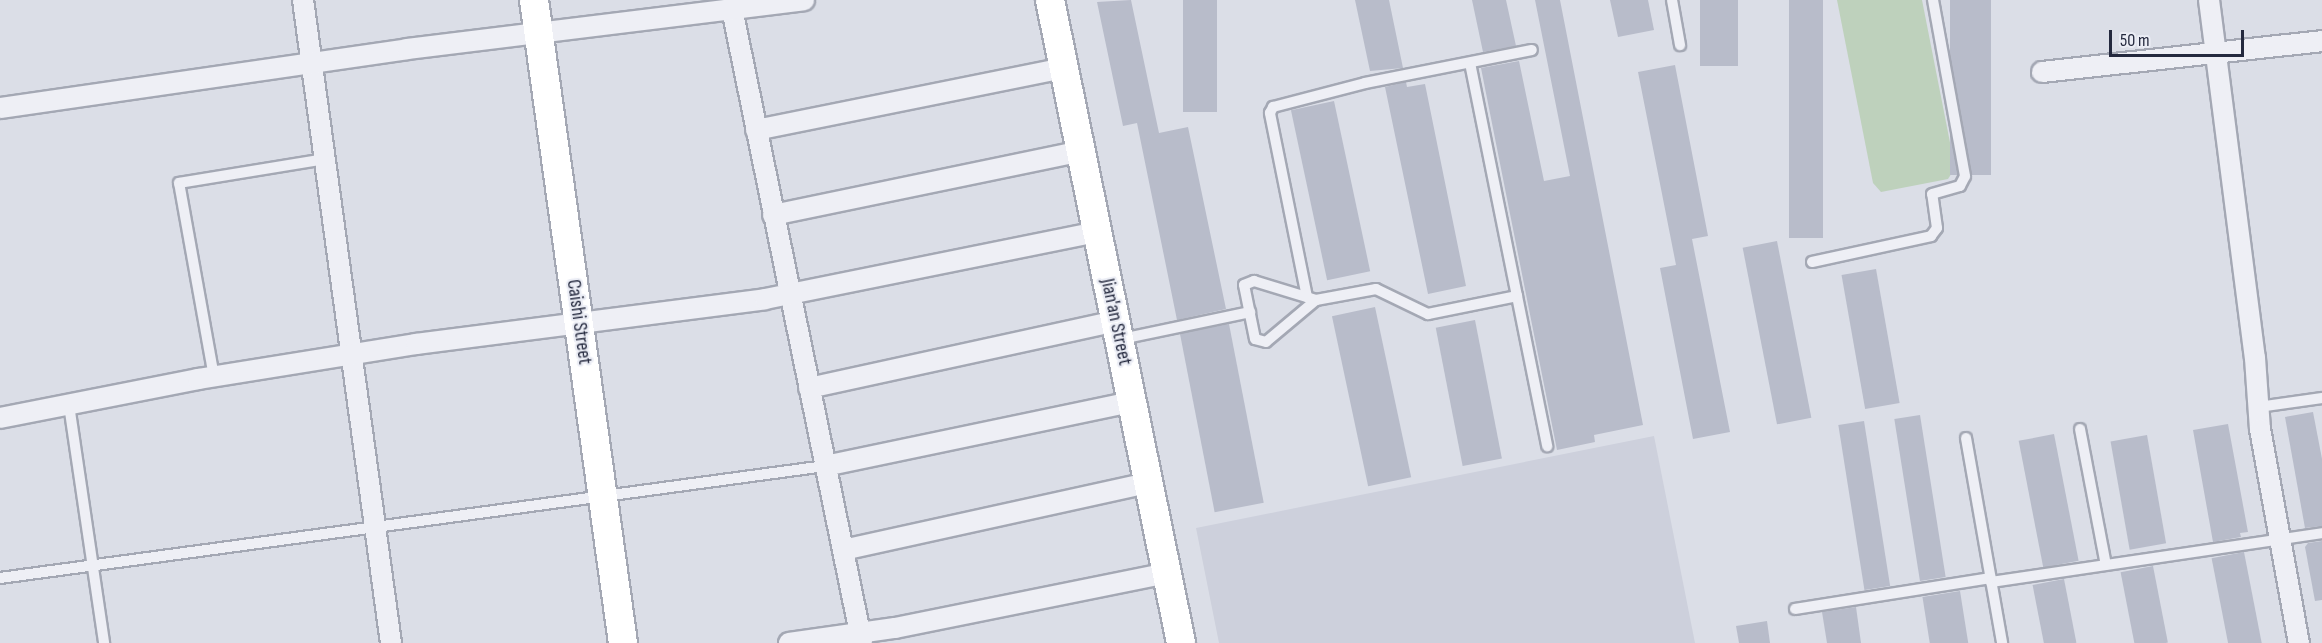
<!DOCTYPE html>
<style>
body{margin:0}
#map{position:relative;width:2322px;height:643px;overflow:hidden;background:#dbdee7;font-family:"Sofia Sans Condensed",sans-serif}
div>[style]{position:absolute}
.built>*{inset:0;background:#cdd0dc}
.green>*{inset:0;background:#bed1bc}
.building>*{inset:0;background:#b8bcca;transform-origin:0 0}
.roads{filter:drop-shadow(2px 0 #a4a8b4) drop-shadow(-2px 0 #a4a8b4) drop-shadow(0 2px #a4a8b4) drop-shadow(0 -2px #a4a8b4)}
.lane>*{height:10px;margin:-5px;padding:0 5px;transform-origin:5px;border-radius:5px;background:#eeeff5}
.street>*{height:20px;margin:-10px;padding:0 10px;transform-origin:10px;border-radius:10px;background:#eeeff5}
.secondary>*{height:28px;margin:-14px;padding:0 14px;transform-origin:14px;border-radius:14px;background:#fff}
span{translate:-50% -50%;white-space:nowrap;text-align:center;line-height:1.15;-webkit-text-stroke:4.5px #ebedf5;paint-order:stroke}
.street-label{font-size:20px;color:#24293e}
.scale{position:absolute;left:2109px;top:30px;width:135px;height:27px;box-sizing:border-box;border:3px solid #24293e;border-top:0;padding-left:8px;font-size:18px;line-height:21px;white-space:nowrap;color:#24293e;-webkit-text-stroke:4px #ebedf5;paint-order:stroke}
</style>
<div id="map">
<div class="built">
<i style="clip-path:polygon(1654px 436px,1695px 643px,1219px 643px,1196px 528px)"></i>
</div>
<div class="green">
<i style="clip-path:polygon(1837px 0,1922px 0,1955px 168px,1948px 179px,1881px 192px,1873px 183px)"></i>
</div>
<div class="building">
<i style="clip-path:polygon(1131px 0,1159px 133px,1188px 127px,1226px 309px,1177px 320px,1137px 123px,1123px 126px,1097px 2px)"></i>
<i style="left:1183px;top:0;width:34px;height:112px"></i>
<i style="clip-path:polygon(1355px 0,1389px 0,1403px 68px,1370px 71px)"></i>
<i style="clip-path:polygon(1472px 0,1506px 0,1516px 46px,1483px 52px)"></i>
<i style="clip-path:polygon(1535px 0,1560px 0,1643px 425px,1594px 435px,1595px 442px,1557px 450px,1481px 68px,1519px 61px,1544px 181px,1570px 176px)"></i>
<i style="clip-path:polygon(1610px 0,1648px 0,1654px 30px,1618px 37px)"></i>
<i style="left:1700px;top:0;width:38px;height:66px"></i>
<i style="left:1789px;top:0;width:34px;height:238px"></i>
<i style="left:1950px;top:0;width:41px;height:175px"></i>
<i style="clip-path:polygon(1675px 65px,1708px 236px,1692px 239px,1730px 432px,1693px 439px,1660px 268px,1676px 265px,1638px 72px)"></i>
<i style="clip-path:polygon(1406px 82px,1407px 87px,1425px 84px,1466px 286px,1428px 294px,1385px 87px)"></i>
<i style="left:1334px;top:101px;width:174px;height:44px;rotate:78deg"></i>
<i style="left:1777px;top:241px;width:180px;height:35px;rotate:79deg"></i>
<i style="left:1876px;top:269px;width:136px;height:35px;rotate:80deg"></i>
<i style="left:1375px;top:307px;width:174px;height:44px;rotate:78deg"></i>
<i style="left:1475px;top:320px;width:141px;height:40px;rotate:79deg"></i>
<i style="left:1229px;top:324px;width:182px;height:50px;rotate:79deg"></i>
<i style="clip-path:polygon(2313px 412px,2322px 459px,2322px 526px,2305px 528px,2285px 417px)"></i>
<i style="left:1920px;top:415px;width:164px;height:26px;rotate:81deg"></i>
<i style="left:1864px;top:421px;width:167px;height:26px;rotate:81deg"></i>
<i style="clip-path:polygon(2228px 424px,2248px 532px,2240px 533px,2241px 537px,2213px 542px,2193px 430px)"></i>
<i style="left:2054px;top:434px;width:129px;height:36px;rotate:79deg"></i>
<i style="left:2147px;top:435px;width:110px;height:37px;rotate:80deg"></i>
<i style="clip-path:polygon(2322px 541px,2322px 600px,2315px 601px,2305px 547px,2308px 543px)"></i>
<i style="left:2244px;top:552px;width:93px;height:33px;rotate:79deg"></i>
<i style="left:2153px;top:566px;width:78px;height:33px;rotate:79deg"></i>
<i style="left:2064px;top:579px;width:65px;height:32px;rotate:79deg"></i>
<i style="left:1960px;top:591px;width:53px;height:38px;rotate:81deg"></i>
<i style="clip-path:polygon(1856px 607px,1861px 643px,1827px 643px,1822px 612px)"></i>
<i style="clip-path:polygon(1767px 621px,1770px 643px,1739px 643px,1736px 626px)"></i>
</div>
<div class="roads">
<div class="lane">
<i style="left:1672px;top:0;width:46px;rotate:79.9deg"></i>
<i style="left:1470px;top:63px;width:391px;rotate:78.6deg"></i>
<i style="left:1812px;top:262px;width:122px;rotate:-12.3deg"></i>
<i style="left:1931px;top:236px;width:10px;rotate:-53deg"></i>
<i style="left:1937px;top:228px;width:34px;rotate:-98deg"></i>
<i style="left:1932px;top:194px;width:29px;rotate:-16deg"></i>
<i style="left:1960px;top:186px;width:11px;rotate:-63deg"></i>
<i style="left:1965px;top:176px;width:179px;rotate:-100.3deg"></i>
<i style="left:1307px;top:297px;width:188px;rotate:-101.4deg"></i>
<i style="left:1270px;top:113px;width:7px;rotate:-63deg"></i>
<i style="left:1273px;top:107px;width:95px;rotate:-14.6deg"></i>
<i style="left:1365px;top:83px;width:170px;rotate:-11.2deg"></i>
<i style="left:1316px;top:300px;width:65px;rotate:140deg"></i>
<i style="left:1266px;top:342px;width:11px;rotate:-165deg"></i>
<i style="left:1255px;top:339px;width:55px;rotate:-101.5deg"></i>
<i style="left:1244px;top:285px;width:11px;rotate:-22deg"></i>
<i style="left:1254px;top:281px;width:65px;rotate:17deg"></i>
<i style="left:1316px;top:300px;width:61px;rotate:-10.4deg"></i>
<i style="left:1376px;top:289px;width:58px;rotate:25.7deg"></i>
<i style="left:1428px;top:314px;width:91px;rotate:-11.4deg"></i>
<i style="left:1121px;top:339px;width:132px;rotate:-11.8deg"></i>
<i style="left:214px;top:377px;width:197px;rotate:-100.2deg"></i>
<i style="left:179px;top:183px;width:148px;rotate:-9.3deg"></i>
<i style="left:69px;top:405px;width:241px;rotate:81.6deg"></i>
<i style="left:2258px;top:407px;width:65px;rotate:-8deg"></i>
<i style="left:2080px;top:429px;width:138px;rotate:79.2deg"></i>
<i style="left:1966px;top:438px;width:208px;rotate:80deg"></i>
<i style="left:0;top:578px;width:833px;rotate:-7.73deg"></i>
<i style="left:1991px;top:582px;width:335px;rotate:-8.4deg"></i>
<i style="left:1795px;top:609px;width:198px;rotate:-9deg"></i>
</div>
<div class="street">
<i style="left:303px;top:0;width:649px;rotate:82.21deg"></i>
<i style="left:2209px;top:0;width:361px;rotate:82.7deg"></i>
<i style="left:2255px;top:358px;width:71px;rotate:86deg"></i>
<i style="left:2260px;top:429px;width:218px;rotate:79.7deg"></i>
<i style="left:732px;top:9px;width:647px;rotate:78.41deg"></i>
<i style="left:2042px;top:72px;width:282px;rotate:-6.3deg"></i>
<i style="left:0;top:108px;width:411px;rotate:-8.2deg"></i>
<i style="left:407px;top:49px;width:400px;rotate:-7deg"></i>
<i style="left:756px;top:130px;width:314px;rotate:-11.4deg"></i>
<i style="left:773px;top:215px;width:315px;rotate:-11.7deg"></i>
<i style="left:809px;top:388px;width:314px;rotate:-12.3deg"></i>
<i style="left:0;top:418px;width:202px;rotate:-11.1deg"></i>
<i style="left:198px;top:379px;width:221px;rotate:-9.1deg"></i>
<i style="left:416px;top:344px;width:352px;rotate:-7.3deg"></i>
<i style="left:765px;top:299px;width:340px;rotate:-11.4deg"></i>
<i style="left:825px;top:466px;width:314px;rotate:-11.8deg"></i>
<i style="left:843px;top:550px;width:313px;rotate:-12.4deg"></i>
<i style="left:789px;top:643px;width:107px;rotate:-8.1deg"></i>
<i style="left:895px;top:628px;width:278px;rotate:-11.4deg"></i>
</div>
<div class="secondary">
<i style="left:534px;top:0;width:649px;rotate:82.12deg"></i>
<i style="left:1050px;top:0;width:656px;rotate:78.48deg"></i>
</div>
</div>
<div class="street-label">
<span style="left:579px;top:322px;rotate:82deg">Caishi Street</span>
<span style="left:1116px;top:322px;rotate:78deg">Jian'an Street</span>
</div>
<div class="scale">50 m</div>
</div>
